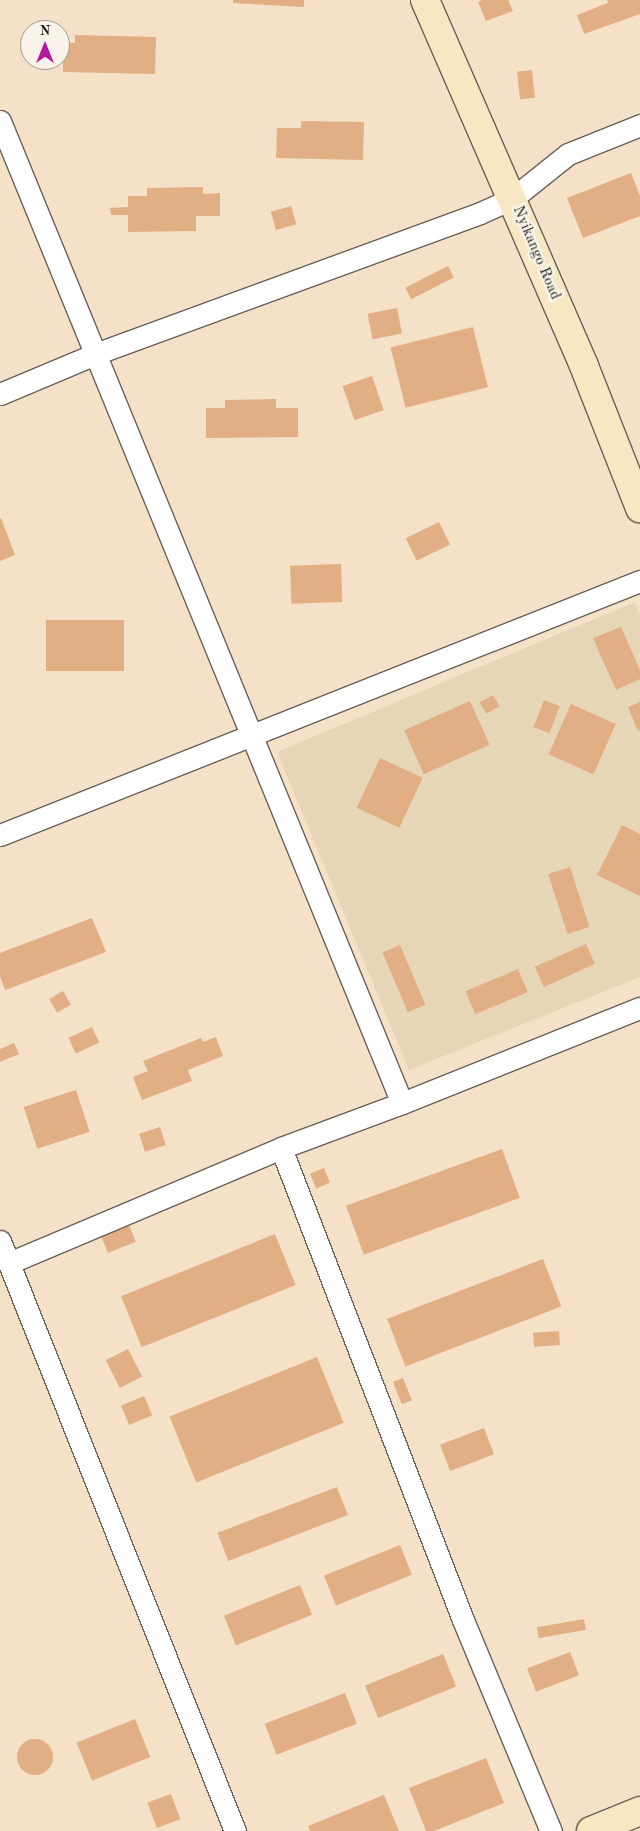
<!DOCTYPE html>
<style>
body{margin:0}
#map{position:relative;width:640px;height:1831px;overflow:hidden;background:#f5e0c8;font-family:"Old Standard TT",serif}
div>[style]{position:absolute}
.built>*{inset:0;background:#e6d5b7}
.building>*{inset:0;background:#e2af85;transform-origin:0 0}
.round{border-radius:50%}
.roads{filter:drop-shadow(1px 0 #686158) drop-shadow(-1px 0 #686158) drop-shadow(0 1px #686158) drop-shadow(0 -1px #686158)}
.street>*{height:21px;margin:-10.5px;padding:0 10.5px;transform-origin:10.5px;border-radius:10.5px;background:#fff}
.secondary>*{height:28px;margin:-14px;padding:0 14px;transform-origin:14px;border-radius:14px;background:#f7e8c3}
span{translate:-50% -50%;white-space:nowrap;text-align:center;line-height:1.15;-webkit-text-stroke:5px #f7f3e8;paint-order:stroke}
.street-label{font-size:15px;color:#1c1c1c}
.north{position:absolute;left:20px;top:20px;width:50px;height:50px;box-sizing:border-box;background:#f7f3e8;border:1px solid #9f9d96;border-radius:50%;rotate:0deg;font-size:14px;font-weight:700;line-height:20px;text-align:center;color:#1c1c1c}
.north::after{content:'';display:block;margin:auto;width:18px;height:22px;background:#b5179e;clip-path:polygon(50% 0,100% 100%,50% 72%,0 100%)}
</style>
<div id="map">
<div class="built">
<i style="clip-path:polygon(635px 602px,640px 615px,640px 977px,409px 1070px,277px 752px)"></i>
</div>
<div class="building">
<i style="clip-path:polygon(233px 0,304px 0,304px 7px,233px 3px)"></i>
<i style="clip-path:polygon(482px 0,508px 0,513px 11px,486px 21px,478px 2px)"></i>
<i style="clip-path:polygon(607px 0,640px 0,640px 14px,584px 34px,577px 15px,608px 3px)"></i>
<i style="clip-path:polygon(75px 35px,156px 37px,155px 74px,63px 72px,63px 63px,44px 63px,60px 60px,60px 42px,75px 43px)"></i>
<i style="left:532px;top:70px;width:28px;height:15px;rotate:84deg"></i>
<i style="clip-path:polygon(301px 121px,364px 122px,363px 160px,276px 158px,277px 128px,301px 128px)"></i>
<i style="clip-path:polygon(631px 173px,640px 196px,640px 216px,583px 238px,567px 198px)"></i>
<i style="clip-path:polygon(203px 187px,203px 194px,220px 193px,220px 216px,196px 216px,196px 231px,128px 232px,128px 215px,111px 215px,110px 208px,128px 207px,128px 196px,147px 196px,147px 188px)"></i>
<i style="left:291px;top:206px;width:19px;height:21px;rotate:74deg"></i>
<i style="left:448px;top:266px;width:13px;height:48px;rotate:63deg"></i>
<i style="left:397px;top:308px;width:26px;height:30px;rotate:79deg"></i>
<i style="left:473px;top:327px;width:62px;height:85px;rotate:76deg"></i>
<i style="left:372px;top:376px;width:36px;height:31px;rotate:71deg"></i>
<i style="clip-path:polygon(276px 399px,276px 408px,298px 408px,298px 437px,206px 438px,206px 408px,225px 408px,225px 400px)"></i>
<i style="clip-path:polygon(1px 518px,15px 555px,0 561px,0 519px)"></i>
<i style="left:439px;top:522px;width:25px;height:37px;rotate:64deg"></i>
<i style="left:341px;top:564px;width:38px;height:51px;rotate:88deg"></i>
<i style="left:46px;top:620px;width:78px;height:51px"></i>
<i style="clip-path:polygon(621px 627px,640px 670px,640px 679px,616px 690px,593px 638px)"></i>
<i style="left:493px;top:695px;width:13px;height:15px;rotate:61deg"></i>
<i style="left:544px;top:700px;width:17px;height:29px;rotate:21deg"></i>
<i style="left:470px;top:701px;width:48px;height:72px;rotate:66deg"></i>
<i style="clip-path:polygon(640px 702px,640px 730px,638px 731px,628px 707px)"></i>
<i style="left:571px;top:704px;width:49px;height:55px;rotate:24deg"></i>
<i style="left:380px;top:758px;width:47px;height:55px;rotate:25deg"></i>
<i style="clip-path:polygon(622px 825px,640px 834px,640px 896px,597px 875px)"></i>
<i style="left:570px;top:867px;width:63px;height:23px;rotate:72deg"></i>
<i style="clip-path:polygon(92px 918px,106px 952px,5px 990px,0 976px,0 953px)"></i>
<i style="left:586px;top:944px;width:22px;height:56px;rotate:66deg"></i>
<i style="left:400px;top:945px;width:65px;height:19px;rotate:67deg"></i>
<i style="left:518px;top:969px;width:25px;height:57px;rotate:67deg"></i>
<i style="left:63px;top:991px;width:16px;height:16px;rotate:60deg"></i>
<i style="left:92px;top:1027px;width:17px;height:26px;rotate:65deg"></i>
<i style="clip-path:polygon(216px 1037px,223px 1056px,188px 1070px,192px 1081px,142px 1100px,133px 1077px,148px 1071px,143px 1061px,201px 1038px,203px 1042px)"></i>
<i style="clip-path:polygon(14px 1043px,19px 1054px,0 1062px,0 1049px)"></i>
<i style="left:76px;top:1090px;width:44px;height:55px;rotate:72deg"></i>
<i style="left:160px;top:1127px;width:19px;height:22px;rotate:72deg"></i>
<i style="left:502px;top:1149px;width:52px;height:166px;rotate:70deg"></i>
<i style="left:324px;top:1168px;width:16px;height:15px;rotate:68deg"></i>
<i style="left:129px;top:1225px;width:18px;height:30px;rotate:68deg"></i>
<i style="left:275px;top:1234px;width:55px;height:166px;rotate:68deg"></i>
<i style="left:543px;top:1259px;width:51px;height:167px;rotate:69deg"></i>
<i style="left:559px;top:1331px;width:14px;height:26px;rotate:86deg"></i>
<i style="left:128px;top:1349px;width:31px;height:25px;rotate:63deg"></i>
<i style="left:317px;top:1357px;width:71px;height:159px;rotate:68deg"></i>
<i style="left:403px;top:1378px;width:24px;height:11px;rotate:68deg"></i>
<i style="left:144px;top:1396px;width:21px;height:25px;rotate:67deg"></i>
<i style="left:484px;top:1428px;width:28px;height:47px;rotate:69deg"></i>
<i style="left:337px;top:1487px;width:30px;height:128px;rotate:69deg"></i>
<i style="left:400px;top:1545px;width:32px;height:82px;rotate:68deg"></i>
<i style="left:300px;top:1585px;width:32px;height:82px;rotate:68deg"></i>
<i style="left:584px;top:1619px;width:11px;height:48px;rotate:80deg"></i>
<i style="left:570px;top:1652px;width:25px;height:46px;rotate:69deg"></i>
<i style="left:443px;top:1654px;width:35px;height:84px;rotate:68deg"></i>
<i style="left:345px;top:1693px;width:33px;height:86px;rotate:69deg"></i>
<i style="left:135px;top:1719px;width:41px;height:63px;rotate:68deg"></i>
<i class="round" style="left:17px;top:1739px;width:36px;height:36px"></i>
<i style="clip-path:polygon(486px 1758px,504px 1803px,434px 1831px,426px 1831px,409px 1788px)"></i>
<i style="left:171px;top:1794px;width:27px;height:25px;rotate:70deg"></i>
<i style="clip-path:polygon(384px 1795px,399px 1831px,310px 1831px,308px 1826px)"></i>
</div>
<div class="roads">
<div class="street">
<i style="left:0;top:121px;width:1061px;rotate:67.74deg"></i>
<i style="left:0;top:394px;width:103px;rotate:-22.8deg"></i>
<i style="left:95px;top:354px;width:410px;rotate:-20.1deg"></i>
<i style="left:480px;top:213px;width:36px;rotate:-24deg"></i>
<i style="left:513px;top:198px;width:70px;rotate:-38.7deg"></i>
<i style="left:568px;top:154px;width:78px;rotate:-21.9deg"></i>
<i style="left:0;top:835px;width:689px;rotate:-21.65deg"></i>
<i style="left:281px;top:1148px;width:506px;rotate:68.91deg"></i>
<i style="left:463px;top:1620px;width:229px;rotate:67.4deg"></i>
<i style="left:0;top:1241px;width:635px;rotate:68.28deg"></i>
<i style="left:9px;top:1263px;width:295px;rotate:-22.9deg"></i>
<i style="left:281px;top:1148px;width:129px;rotate:-20.4deg"></i>
<i style="left:402px;top:1103px;width:256px;rotate:-21.8deg"></i>
</div>
<div class="secondary">
<i style="left:425px;top:0;width:399px;rotate:66.5deg"></i>
<i style="left:584px;top:366px;width:153px;rotate:68.5deg"></i>
<i style="left:591px;top:1831px;width:53px;rotate:-22.2deg"></i>
</div>
</div>
<div class="street-label">
<span style="left:536px;top:253px;rotate:67deg">Nyikango Road</span>
</div>
<div class="north">N</div>
</div>
